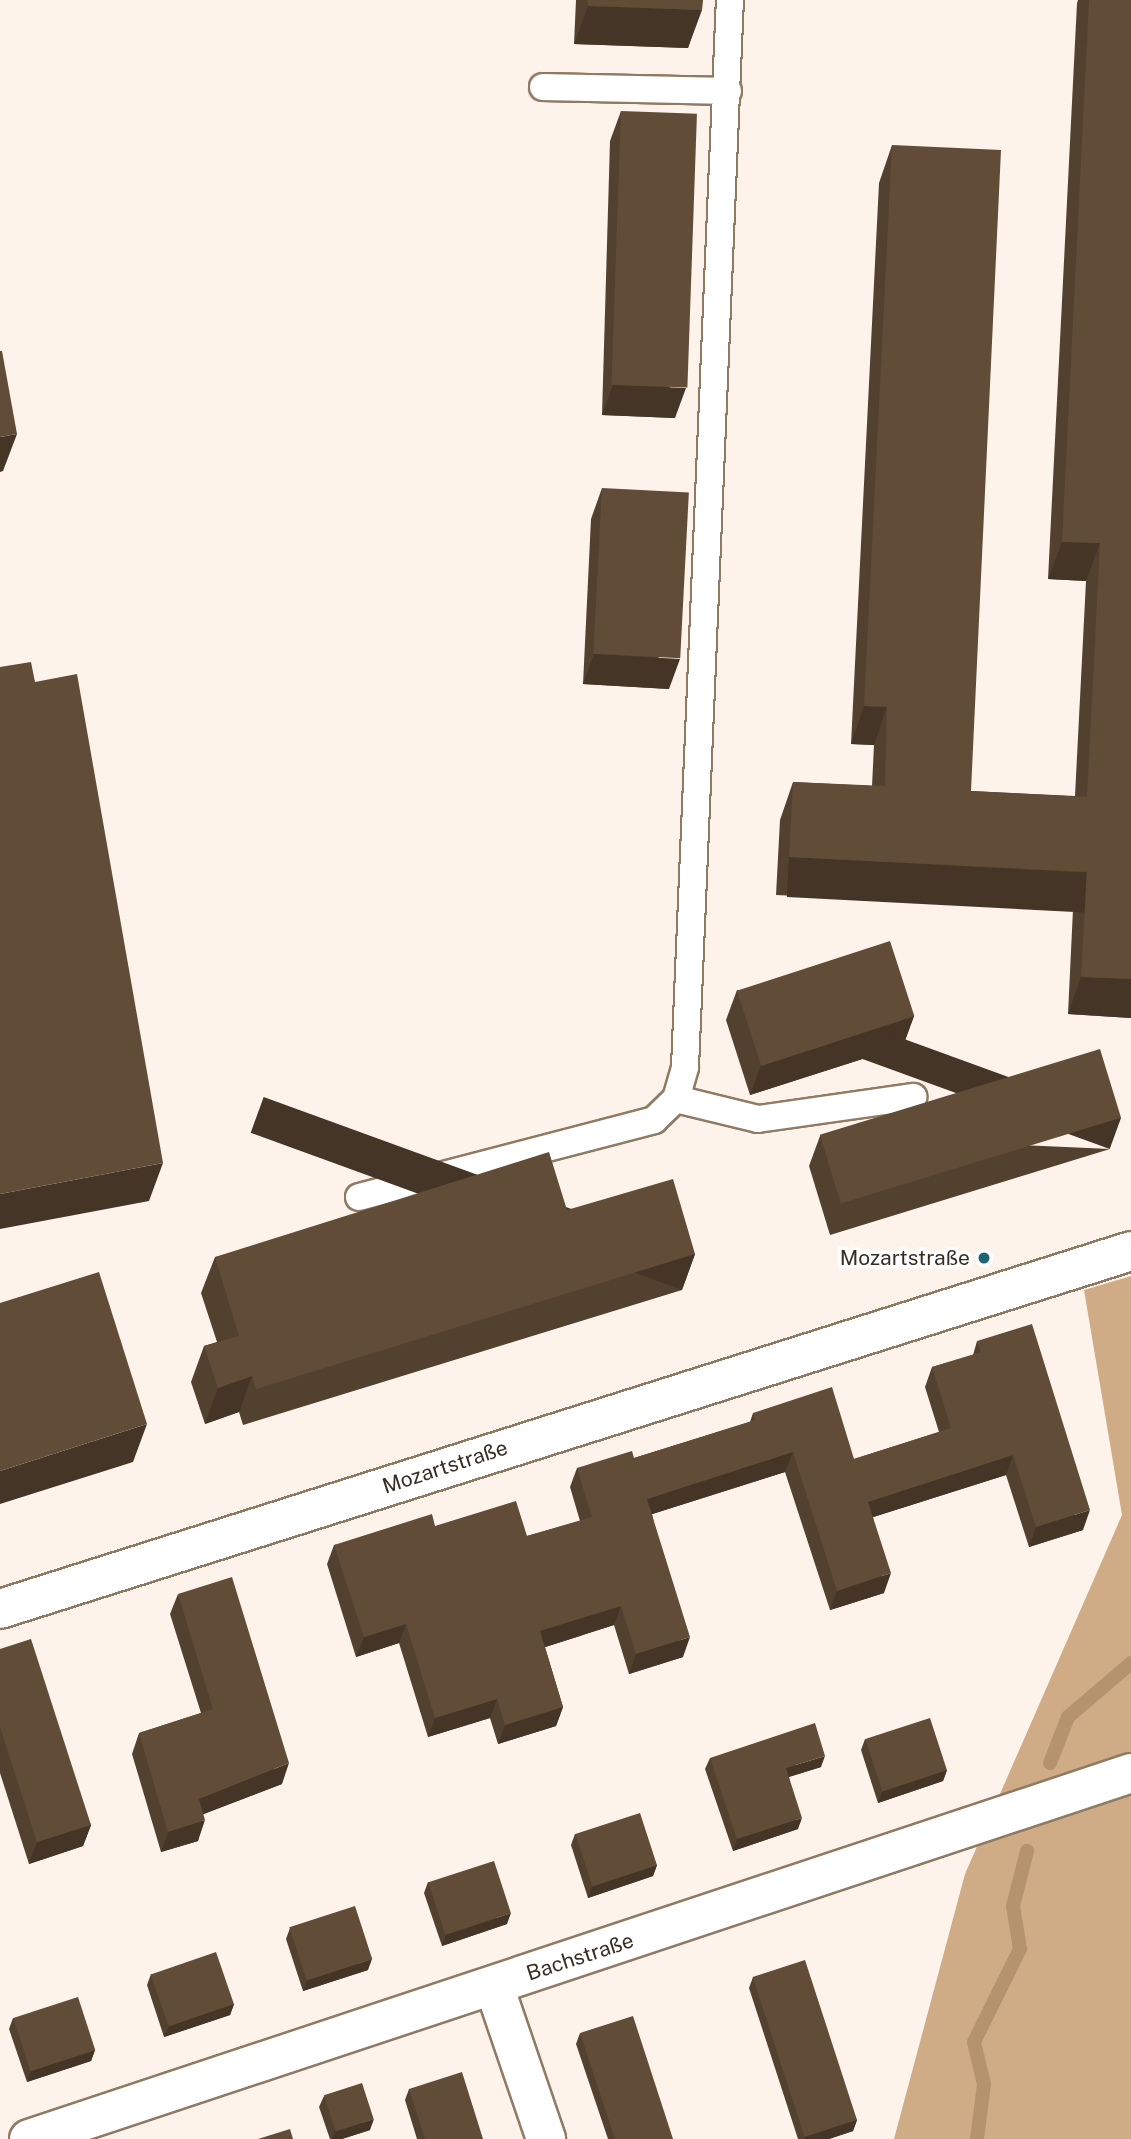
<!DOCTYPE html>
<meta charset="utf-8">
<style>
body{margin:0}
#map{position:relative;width:1131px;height:2139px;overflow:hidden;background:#fdf3ea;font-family:"Public Sans",sans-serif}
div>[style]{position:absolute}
.forest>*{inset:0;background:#cfab86}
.stream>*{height:14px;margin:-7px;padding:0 7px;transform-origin:7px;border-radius:7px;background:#b5936f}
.roads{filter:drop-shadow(2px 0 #8f7a63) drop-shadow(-2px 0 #8f7a63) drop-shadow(0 2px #8f7a63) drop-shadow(0 -2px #8f7a63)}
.service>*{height:26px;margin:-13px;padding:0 13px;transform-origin:13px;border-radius:13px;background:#fff}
.minor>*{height:38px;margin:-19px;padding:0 19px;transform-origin:19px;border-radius:19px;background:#fff}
.wall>*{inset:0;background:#534130}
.shaded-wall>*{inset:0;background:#443527;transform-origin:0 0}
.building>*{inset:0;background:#614c38;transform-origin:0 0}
.dots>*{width:19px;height:19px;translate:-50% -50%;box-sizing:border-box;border:4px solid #fff;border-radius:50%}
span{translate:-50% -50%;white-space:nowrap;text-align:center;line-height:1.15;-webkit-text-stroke:7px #fff;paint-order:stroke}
.poi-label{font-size:21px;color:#362d23}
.right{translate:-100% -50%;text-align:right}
.street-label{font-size:21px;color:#362d23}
</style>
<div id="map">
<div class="forest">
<i style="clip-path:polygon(1131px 1276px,1131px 2139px,894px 2139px,965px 1874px,1122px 1515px,1084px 1290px)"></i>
</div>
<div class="stream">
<i style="left:1050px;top:1763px;width:49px;rotate:-68.6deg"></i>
<i style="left:1068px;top:1717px;width:83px;rotate:-40.6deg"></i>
<i style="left:977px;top:2139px;width:55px;rotate:-82.7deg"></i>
<i style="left:984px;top:2084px;width:43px;rotate:-103.4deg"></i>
<i style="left:974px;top:2042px;width:104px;rotate:-63.7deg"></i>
<i style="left:1020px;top:1949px;width:44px;rotate:-99.2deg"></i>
<i style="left:1013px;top:1906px;width:57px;rotate:-75.7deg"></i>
</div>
<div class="roads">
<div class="service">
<i style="left:543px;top:87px;width:185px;rotate:1.2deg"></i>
<i style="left:676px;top:1099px;width:84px;rotate:13.7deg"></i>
<i style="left:758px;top:1119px;width:157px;rotate:-8.1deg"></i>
<i style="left:359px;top:1197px;width:305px;rotate:-14.6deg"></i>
<i style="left:654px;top:1120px;width:30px;rotate:-44deg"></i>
<i style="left:676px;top:1099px;width:33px;rotate:-74deg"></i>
<i style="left:685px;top:1067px;width:1068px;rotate:-87.59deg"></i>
</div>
<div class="minor">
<i style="left:0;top:1609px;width:1186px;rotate:-17.56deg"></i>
<i style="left:494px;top:1986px;width:162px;rotate:71.2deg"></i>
<i style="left:29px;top:2139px;width:1161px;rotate:-18.37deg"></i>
</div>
</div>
<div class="wall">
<i style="clip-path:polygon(576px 0,703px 0,688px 48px,574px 44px)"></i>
<i style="clip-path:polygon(1078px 0,1131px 0,1131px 1018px,1068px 1014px,1073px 909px,776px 895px,780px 820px,793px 782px,872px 786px,874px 745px,851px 744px,879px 183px,892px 145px,971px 791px,1075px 796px,1086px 581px,1048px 579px,1077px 3px)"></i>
<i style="clip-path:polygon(621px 111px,675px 418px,602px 415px,610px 141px)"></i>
<i style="clip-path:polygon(602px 488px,669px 689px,583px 684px,591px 519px)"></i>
<i style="clip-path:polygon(737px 990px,914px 1016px,903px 1046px,750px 1095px,726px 1020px)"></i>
<i style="clip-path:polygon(820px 1136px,1110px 1149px,830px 1235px,809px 1166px)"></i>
<i style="clip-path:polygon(567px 1210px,695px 1254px,682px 1290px,243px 1425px,239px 1412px,205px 1424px,191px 1382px,204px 1346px,217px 1342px,201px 1293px,215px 1257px)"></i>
<i style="clip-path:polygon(977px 1341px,1083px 1530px,1029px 1547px,1006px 1475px,873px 1517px,884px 1593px,830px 1610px,785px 1472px,652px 1514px,683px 1657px,629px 1674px,614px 1625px,545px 1647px,563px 1707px,556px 1726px,498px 1744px,490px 1718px,428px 1737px,399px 1643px,356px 1657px,327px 1564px,334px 1545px,435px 1526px,527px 1536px,580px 1521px,570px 1487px,577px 1468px,634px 1458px,750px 1422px,753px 1413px,854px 1459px,939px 1432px,925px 1387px,932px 1367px,973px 1355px)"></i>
<i style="clip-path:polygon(178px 1594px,282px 1784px,203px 1814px,198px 1841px,161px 1852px,132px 1754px,139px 1733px,201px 1713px,170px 1614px)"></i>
<i style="clip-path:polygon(0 1649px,91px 1825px,83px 1846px,29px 1864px,0 1773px)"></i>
<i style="clip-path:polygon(865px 1739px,947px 1770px,943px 1781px,878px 1803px,861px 1750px)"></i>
<i style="clip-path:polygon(710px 1758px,821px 1767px,789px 1777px,798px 1829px,733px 1851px,705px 1769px)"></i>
<i style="clip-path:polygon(575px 1834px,657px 1865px,653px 1876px,588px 1898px,571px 1845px)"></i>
<i style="clip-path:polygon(428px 1882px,507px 1924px,442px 1946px,424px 1893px)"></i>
<i style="clip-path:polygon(290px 1928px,368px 1970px,303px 1991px,286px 1939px)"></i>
<i style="clip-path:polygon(151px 1974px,234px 2004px,230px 2015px,164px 2037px,147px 1985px)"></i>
<i style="clip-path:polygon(753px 1977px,857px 2120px,853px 2131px,829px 2139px,798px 2139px,749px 1988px)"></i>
<i style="clip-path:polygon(13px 2018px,95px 2050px,91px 2061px,27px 2082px,9px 2029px)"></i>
<i style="clip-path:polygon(580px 2033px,673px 2139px,608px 2139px,576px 2044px)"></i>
<i style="clip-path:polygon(409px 2089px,483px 2139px,417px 2139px,405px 2100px)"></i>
<i style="clip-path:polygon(324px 2096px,370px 2130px,342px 2139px,330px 2139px,319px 2107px)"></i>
</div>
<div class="shaded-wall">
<i style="clip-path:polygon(588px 6px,702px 10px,688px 48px,574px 44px)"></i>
<i style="clip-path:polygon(613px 385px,686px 388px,675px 418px,602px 415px)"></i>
<i style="clip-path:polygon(17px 434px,3px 471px,0 472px,0 437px)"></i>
<i style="clip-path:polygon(1062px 542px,1100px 543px,1086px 581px,1048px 579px)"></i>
<i style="clip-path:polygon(594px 654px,680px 659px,669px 689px,583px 684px)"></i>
<i style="clip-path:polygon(864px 706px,887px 707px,874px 745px,851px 744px)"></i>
<i style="left:789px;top:857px;width:298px;height:40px;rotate:3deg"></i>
<i style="clip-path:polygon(1081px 977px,1131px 979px,1131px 1018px,1068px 1014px)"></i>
<i style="clip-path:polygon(914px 1016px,903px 1046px,750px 1095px,761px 1065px)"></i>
<i style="left:1121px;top:1118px;width:33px;height:293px;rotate:110deg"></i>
<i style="clip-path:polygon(163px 1163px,149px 1201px,0 1229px,0 1194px)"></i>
<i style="left:695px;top:1254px;width:38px;height:459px;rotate:110deg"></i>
<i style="clip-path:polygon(252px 1376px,239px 1412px,205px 1424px,218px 1388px)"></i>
<i style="clip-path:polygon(147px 1424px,133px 1462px,0 1504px,0 1471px)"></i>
<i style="clip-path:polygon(793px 1452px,785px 1472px,640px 1518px,647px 1499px)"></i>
<i style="clip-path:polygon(1013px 1455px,1006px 1475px,861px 1521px,868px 1502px)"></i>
<i style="clip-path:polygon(1090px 1510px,1083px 1530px,1029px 1547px,1036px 1527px)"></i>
<i style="clip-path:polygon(891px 1573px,884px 1593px,830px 1610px,837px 1591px)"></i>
<i style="clip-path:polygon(621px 1606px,614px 1625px,533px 1651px,540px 1631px)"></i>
<i style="clip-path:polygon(406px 1624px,399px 1643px,356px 1657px,364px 1637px)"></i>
<i style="clip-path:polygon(690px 1637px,683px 1657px,629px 1674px,636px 1654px)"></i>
<i style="clip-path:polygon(497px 1699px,490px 1718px,428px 1737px,435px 1718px)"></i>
<i style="clip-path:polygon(563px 1707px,556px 1726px,498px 1744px,505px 1725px)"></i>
<i style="clip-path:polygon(825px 1756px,821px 1767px,782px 1779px,786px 1768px)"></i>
<i style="clip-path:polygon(289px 1763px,282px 1784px,191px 1819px,199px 1799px)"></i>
<i style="clip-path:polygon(947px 1770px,943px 1781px,878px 1803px,882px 1792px)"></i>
<i style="clip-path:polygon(802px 1818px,798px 1829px,733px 1851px,737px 1839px)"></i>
<i style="clip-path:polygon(205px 1820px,198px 1841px,161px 1852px,168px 1832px)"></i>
<i style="clip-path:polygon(91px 1825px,83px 1846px,29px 1864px,37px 1842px)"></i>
<i style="clip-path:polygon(657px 1865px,653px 1876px,588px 1898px,592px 1887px)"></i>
<i style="clip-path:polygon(511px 1913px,507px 1924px,442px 1946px,446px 1935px)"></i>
<i style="clip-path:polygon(372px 1959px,368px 1970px,303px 1991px,307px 1980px)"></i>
<i style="clip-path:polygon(234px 2004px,230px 2015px,164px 2037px,169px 2026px)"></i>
<i style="clip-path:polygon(95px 2050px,91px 2061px,27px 2082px,31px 2071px)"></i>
<i style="clip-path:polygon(374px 2119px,370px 2130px,342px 2139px,332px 2139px,335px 2131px)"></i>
<i style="clip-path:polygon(857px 2120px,853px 2131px,829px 2139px,804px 2139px,805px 2137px)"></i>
</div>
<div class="building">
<i style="clip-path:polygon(588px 0,703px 0,702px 10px,588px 6px)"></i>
<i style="clip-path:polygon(1089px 0,1131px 0,1131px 979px,1081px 977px,1087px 872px,789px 857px,793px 782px,885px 786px,887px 707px,864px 706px,892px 145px,1001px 150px,971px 791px,1087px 797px,1100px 543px,1062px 542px)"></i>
<i style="left:621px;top:111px;width:76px;height:274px;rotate:2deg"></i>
<i style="clip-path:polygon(0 351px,2px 351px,17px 434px,0 437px)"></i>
<i style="left:602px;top:488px;width:87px;height:166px;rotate:3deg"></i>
<i style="clip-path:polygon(31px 662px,35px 682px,77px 674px,163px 1163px,0 1194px,0 667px)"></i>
<i style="left:890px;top:941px;width:79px;height:161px;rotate:72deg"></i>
<i style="left:1100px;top:1049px;width:72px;height:293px;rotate:73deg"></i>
<i style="clip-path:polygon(549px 1152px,567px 1210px,673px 1179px,695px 1254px,256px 1389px,252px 1376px,218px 1388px,204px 1346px,239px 1336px,215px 1257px)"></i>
<i style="clip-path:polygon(99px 1272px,147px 1424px,0 1471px,0 1303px)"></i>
<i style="clip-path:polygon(1032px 1324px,1090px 1510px,1036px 1527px,1013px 1455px,868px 1502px,891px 1573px,837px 1591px,793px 1452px,647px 1499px,690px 1637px,636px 1654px,621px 1606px,540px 1631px,563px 1707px,505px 1725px,497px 1699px,435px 1718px,406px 1624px,364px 1637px,334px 1545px,432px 1514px,435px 1526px,516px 1501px,527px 1536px,592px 1517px,577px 1468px,632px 1451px,634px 1458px,755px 1420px,753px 1413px,832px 1387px,854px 1459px,951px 1428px,932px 1367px,981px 1352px,977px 1341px)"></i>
<i style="clip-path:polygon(232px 1577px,289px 1763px,199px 1799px,205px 1820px,168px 1832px,139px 1733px,213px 1709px,178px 1594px)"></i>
<i style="clip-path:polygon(31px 1639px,91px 1825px,37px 1842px,0 1727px,0 1649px)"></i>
<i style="left:930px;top:1718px;width:55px;height:68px;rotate:72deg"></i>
<i style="clip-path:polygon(815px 1723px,825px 1756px,786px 1768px,802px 1818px,737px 1839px,710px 1758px)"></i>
<i style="left:640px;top:1813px;width:55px;height:68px;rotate:72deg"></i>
<i style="left:494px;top:1861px;width:55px;height:69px;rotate:72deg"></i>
<i style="left:355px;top:1906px;width:56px;height:69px;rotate:72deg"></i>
<i style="left:216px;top:1952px;width:55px;height:69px;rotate:71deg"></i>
<i style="left:805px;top:1960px;width:168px;height:55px;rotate:72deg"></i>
<i style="left:78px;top:1997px;width:56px;height:68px;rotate:72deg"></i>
<i style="clip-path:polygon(633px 2016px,673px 2139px,615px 2139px,580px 2033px)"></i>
<i style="clip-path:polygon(462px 2072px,483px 2139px,425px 2139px,409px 2089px)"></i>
<i style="left:362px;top:2083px;width:38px;height:40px;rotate:72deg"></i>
<i style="clip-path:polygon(290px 2129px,293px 2139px,258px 2139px)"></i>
</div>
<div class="dots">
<i style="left:984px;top:1258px;background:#1f6575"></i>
</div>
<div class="poi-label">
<span class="right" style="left:970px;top:1258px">Mozartstraße</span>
</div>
<div class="street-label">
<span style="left:445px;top:1467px;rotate:-18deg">Mozartstraße</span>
<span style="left:580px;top:1957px;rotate:-18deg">Bachstraße</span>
</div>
</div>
